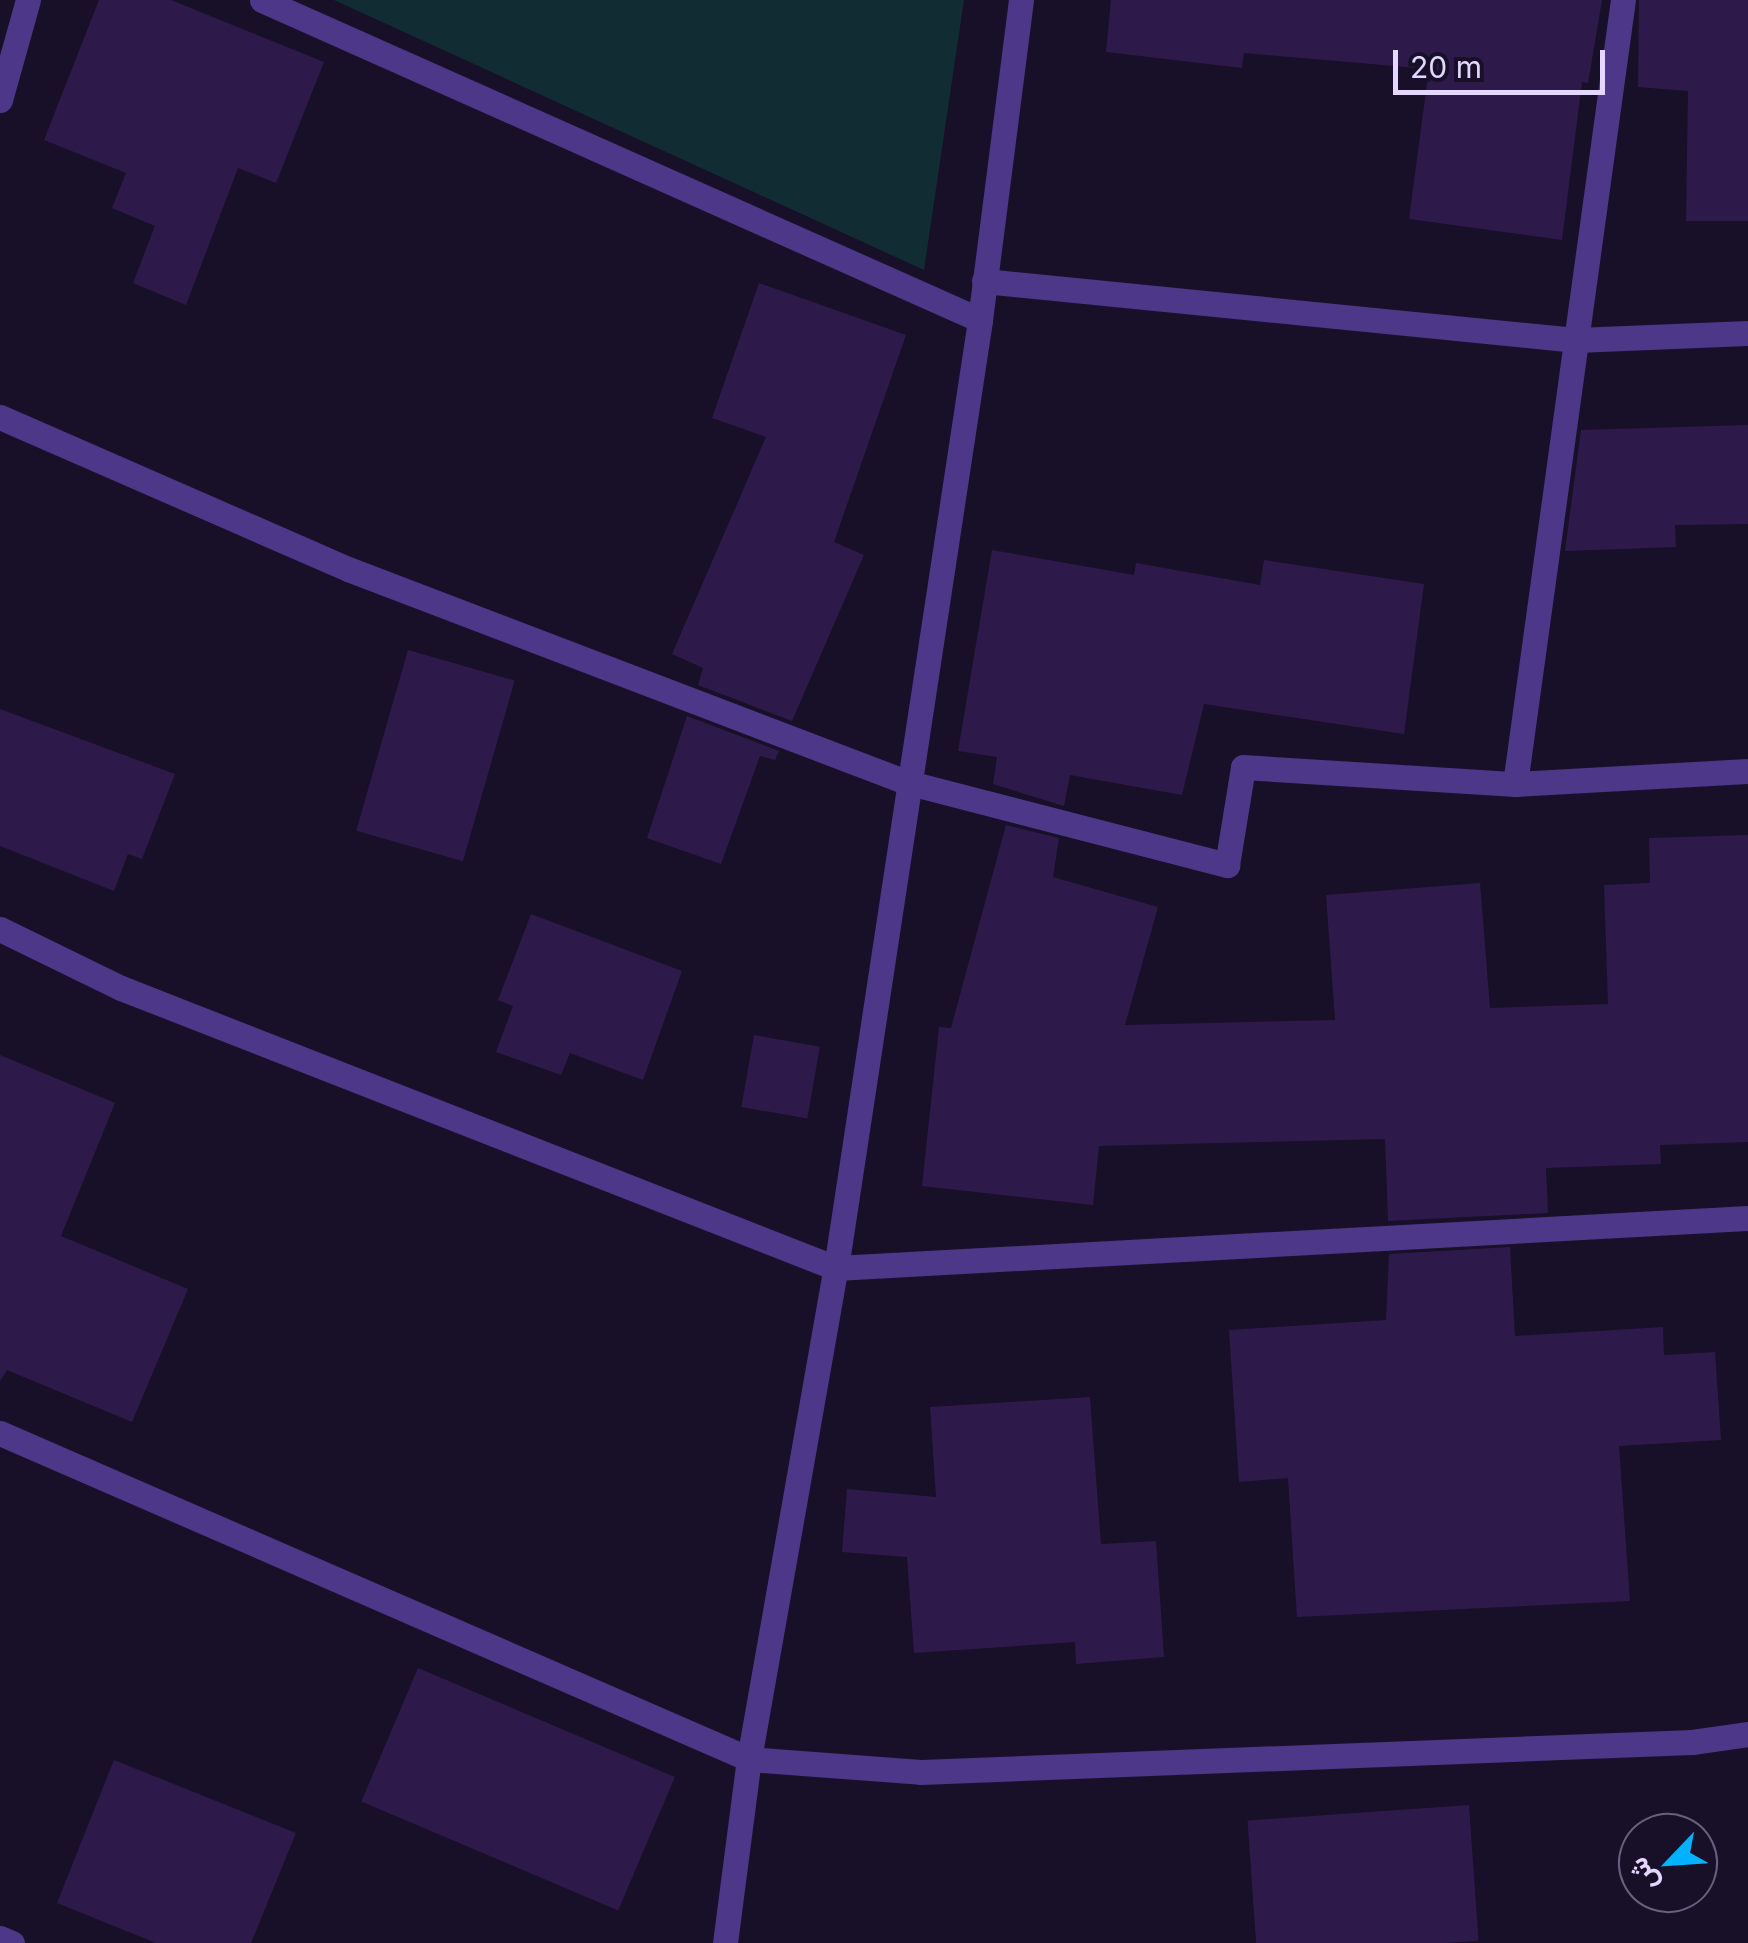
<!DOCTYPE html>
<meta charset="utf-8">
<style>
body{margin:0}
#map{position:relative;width:1748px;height:1943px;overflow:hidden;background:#180f28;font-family:Inter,Vazirmatn,sans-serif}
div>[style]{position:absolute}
.green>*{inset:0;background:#112d33}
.building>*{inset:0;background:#2e1a4a;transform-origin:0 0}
.street>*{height:25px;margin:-12.5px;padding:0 12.5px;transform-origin:12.5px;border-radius:12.5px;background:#4c3789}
span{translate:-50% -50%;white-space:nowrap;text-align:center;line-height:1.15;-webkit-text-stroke:8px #180f28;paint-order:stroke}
.north{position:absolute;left:1618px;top:1813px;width:100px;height:100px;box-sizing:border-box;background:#180f28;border:2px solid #695f7e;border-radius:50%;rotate:245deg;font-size:28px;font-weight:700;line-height:40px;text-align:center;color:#e3d6ff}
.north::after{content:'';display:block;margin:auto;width:35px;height:45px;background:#02b1ff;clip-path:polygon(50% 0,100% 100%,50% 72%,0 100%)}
.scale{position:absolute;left:1393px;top:50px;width:212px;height:45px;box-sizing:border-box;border:5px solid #e3d6ff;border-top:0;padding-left:12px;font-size:30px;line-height:35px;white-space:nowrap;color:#e3d6ff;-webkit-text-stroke:8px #180f28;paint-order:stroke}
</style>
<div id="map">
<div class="green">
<i style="clip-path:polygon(334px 0,964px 0,924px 270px)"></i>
</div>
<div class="building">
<i style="clip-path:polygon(99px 0,171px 0,324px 62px,276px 183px,238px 168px,186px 305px,133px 283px,155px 226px,112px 208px,126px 173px,44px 140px)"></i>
<i style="clip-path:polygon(1111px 0,1602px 0,1588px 83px,1582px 82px,1562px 240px,1409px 219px,1429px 69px,1244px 53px,1242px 68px,1106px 52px)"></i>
<i style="clip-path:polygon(1639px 0,1748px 0,1748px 221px,1686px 221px,1688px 91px,1638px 87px)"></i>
<i style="clip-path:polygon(759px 283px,906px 335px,834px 542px,864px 555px,792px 721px,698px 685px,703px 668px,672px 654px,766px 437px,712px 418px)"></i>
<i style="clip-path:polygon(1748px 425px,1748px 524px,1675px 525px,1676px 547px,1565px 551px,1581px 430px)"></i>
<i style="clip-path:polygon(992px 550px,1134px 575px,1136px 563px,1260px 585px,1264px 560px,1424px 584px,1404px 734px,1204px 704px,1182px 795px,1070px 775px,1064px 806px,993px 784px,997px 757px,958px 751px)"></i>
<i style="left:408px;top:650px;width:111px;height:188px;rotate:16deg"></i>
<i style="clip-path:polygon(0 709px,175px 774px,142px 859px,128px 854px,114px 891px,0 846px)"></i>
<i style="clip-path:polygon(687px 716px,779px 751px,775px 760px,760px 756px,721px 864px,647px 838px)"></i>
<i style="clip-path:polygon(1006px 825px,1059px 838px,1053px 877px,1158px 907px,1125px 1025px,1335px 1020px,1326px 895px,1480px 883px,1490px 1008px,1608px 1004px,1604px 885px,1650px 883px,1649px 838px,1748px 835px,1748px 1142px,1660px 1145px,1661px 1164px,1546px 1168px,1548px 1213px,1388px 1221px,1385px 1139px,1099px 1146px,1093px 1205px,922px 1186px,939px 1027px,951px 1028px)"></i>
<i style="clip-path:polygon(531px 914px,682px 971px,643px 1080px,570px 1053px,561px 1075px,496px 1052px,513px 1006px,498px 1000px)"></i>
<i style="left:754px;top:1035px;width:67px;height:73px;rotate:10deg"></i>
<i style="clip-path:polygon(0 1055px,115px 1103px,61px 1236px,188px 1289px,132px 1422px,7px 1370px,0 1381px)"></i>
<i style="clip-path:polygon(1510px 1247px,1515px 1336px,1663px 1327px,1664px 1355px,1715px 1352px,1721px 1440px,1619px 1446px,1630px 1601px,1297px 1617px,1288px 1478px,1239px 1482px,1229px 1330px,1386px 1320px,1389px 1254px)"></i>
<i style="clip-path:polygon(1090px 1397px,1101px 1544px,1156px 1541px,1164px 1657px,1076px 1664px,1075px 1642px,914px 1653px,907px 1557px,842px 1552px,847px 1489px,936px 1497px,930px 1407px)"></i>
<i style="left:418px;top:1668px;width:279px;height:145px;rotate:23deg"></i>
<i style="clip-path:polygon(114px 1760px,296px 1833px,251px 1943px,156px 1943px,57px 1903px)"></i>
<i style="left:1469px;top:1805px;width:136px;height:222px;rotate:86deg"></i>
</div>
<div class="street">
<i style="left:262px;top:0;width:786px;rotate:24.02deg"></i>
<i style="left:0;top:100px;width:104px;rotate:-74.4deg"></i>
<i style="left:984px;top:281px;width:595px;rotate:5.69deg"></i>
<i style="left:1576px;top:340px;width:172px;rotate:-2.3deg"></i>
<i style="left:0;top:417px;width:380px;rotate:23.6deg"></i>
<i style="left:348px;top:569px;width:597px;rotate:20.89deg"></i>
<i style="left:906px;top:782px;width:332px;rotate:14.5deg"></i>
<i style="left:1227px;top:865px;width:99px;rotate:-80.7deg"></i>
<i style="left:1243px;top:767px;width:273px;rotate:3.6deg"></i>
<i style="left:1515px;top:784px;width:233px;rotate:-3.2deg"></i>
<i style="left:1515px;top:784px;width:791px;rotate:-82.16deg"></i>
<i style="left:0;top:929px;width:135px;rotate:26deg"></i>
<i style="left:121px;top:988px;width:768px;rotate:21.39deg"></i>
<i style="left:836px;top:1268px;width:913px;rotate:-3.14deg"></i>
<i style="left:0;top:1433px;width:817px;rotate:23.52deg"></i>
<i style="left:749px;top:1759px;width:172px;rotate:4.3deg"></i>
<i style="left:921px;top:1772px;width:772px;rotate:-2.23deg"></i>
<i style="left:1692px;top:1742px;width:57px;rotate:-8.1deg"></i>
<i style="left:0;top:1938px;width:13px;rotate:23deg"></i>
<i style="left:725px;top:1943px;width:186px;rotate:-82.6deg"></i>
<i style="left:749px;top:1759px;width:499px;rotate:-80deg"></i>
<i style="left:836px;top:1268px;width:959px;rotate:-81.36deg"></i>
<i style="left:980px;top:320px;width:323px;rotate:-82.7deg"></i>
</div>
<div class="north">ش</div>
<div class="scale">20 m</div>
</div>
